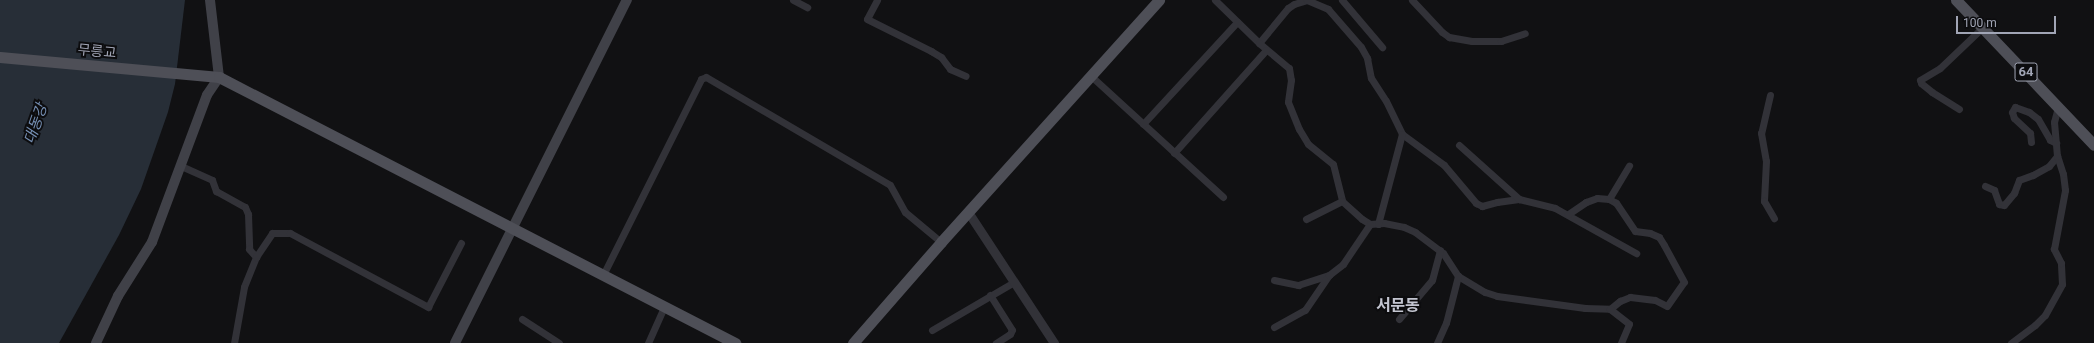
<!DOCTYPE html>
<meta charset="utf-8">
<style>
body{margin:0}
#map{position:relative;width:2094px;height:343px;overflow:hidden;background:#111113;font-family:Roboto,"Noto Sans KR",sans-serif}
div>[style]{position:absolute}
.water>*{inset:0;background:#272e37}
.minor>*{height:7px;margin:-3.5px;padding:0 3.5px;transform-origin:3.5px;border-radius:3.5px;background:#323238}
.tertiary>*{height:9px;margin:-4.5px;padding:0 4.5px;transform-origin:4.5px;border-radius:4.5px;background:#323238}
.secondary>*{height:10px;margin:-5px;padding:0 5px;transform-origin:5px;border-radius:5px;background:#404148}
.primary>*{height:11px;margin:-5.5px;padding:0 5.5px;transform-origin:5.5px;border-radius:5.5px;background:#4e4f57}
span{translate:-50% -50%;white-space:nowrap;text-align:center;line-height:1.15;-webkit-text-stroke:4px #0c0c0e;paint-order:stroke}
.shield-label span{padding:1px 3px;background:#0c0c0e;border:1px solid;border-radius:3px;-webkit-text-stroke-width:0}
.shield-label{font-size:13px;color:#a1a5b5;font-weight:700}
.street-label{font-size:14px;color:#a1a5b5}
.water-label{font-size:15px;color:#758fb3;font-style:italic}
.quarter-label{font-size:16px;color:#c3c5d0;font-weight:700}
.scale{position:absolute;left:1956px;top:16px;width:100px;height:18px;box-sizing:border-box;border:2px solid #a1a5b5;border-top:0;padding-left:5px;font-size:12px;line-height:14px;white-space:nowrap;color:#a1a5b5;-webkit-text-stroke:3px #0c0c0e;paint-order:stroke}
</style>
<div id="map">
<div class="water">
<i style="clip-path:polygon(0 0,185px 0,175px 84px,168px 112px,141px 189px,119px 235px,59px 343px,0 343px)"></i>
</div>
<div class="minor">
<i style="left:793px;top:0;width:16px;rotate:27deg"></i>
<i style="left:877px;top:0;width:21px;rotate:118deg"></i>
<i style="left:867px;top:19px;width:72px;rotate:26.6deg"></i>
<i style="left:931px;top:51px;width:12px;rotate:31deg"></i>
<i style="left:941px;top:57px;width:15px;rotate:53deg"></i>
<i style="left:950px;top:69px;width:17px;rotate:24deg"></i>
<i style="left:1215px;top:0;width:62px;rotate:44.3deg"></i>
<i style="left:1259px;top:43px;width:45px;rotate:-50.4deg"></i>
<i style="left:1288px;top:8px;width:7px;rotate:-34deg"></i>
<i style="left:1294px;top:4px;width:14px;rotate:-17deg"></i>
<i style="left:1307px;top:0;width:23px;rotate:23deg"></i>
<i style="left:1328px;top:9px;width:50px;rotate:49deg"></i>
<i style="left:1361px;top:47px;width:13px;rotate:61deg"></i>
<i style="left:1367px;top:58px;width:20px;rotate:79deg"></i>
<i style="left:1371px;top:78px;width:27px;rotate:57deg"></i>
<i style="left:1386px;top:101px;width:37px;rotate:64deg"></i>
<i style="left:1402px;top:134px;width:52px;rotate:36.4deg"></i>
<i style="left:1444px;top:165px;width:50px;rotate:49.9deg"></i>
<i style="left:1476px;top:203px;width:7px;rotate:27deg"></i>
<i style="left:1482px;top:206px;width:16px;rotate:-15deg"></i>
<i style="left:1497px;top:202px;width:22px;rotate:-8deg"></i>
<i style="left:1519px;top:199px;width:37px;rotate:14deg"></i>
<i style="left:1555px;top:208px;width:93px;rotate:29.1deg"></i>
<i style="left:1342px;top:0;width:62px;rotate:49.6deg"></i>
<i style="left:1412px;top:0;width:44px;rotate:46.8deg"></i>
<i style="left:1442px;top:32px;width:9px;rotate:36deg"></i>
<i style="left:1449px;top:37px;width:23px;rotate:10deg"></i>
<i style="left:1472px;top:41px;width:29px"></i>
<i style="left:1501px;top:41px;width:25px;rotate:-18deg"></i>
<i style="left:1259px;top:43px;width:39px;rotate:40deg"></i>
<i style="left:1289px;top:68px;width:12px;rotate:81deg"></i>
<i style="left:1291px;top:80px;width:22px;rotate:98deg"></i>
<i style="left:1288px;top:102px;width:29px;rotate:68deg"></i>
<i style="left:1299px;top:129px;width:17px;rotate:59deg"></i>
<i style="left:1308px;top:144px;width:32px;rotate:39deg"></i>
<i style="left:1333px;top:164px;width:38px;rotate:76deg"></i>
<i style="left:1342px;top:201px;width:27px;rotate:42deg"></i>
<i style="left:1362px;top:219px;width:9px;rotate:32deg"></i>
<i style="left:1370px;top:224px;width:14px;rotate:-4deg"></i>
<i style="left:1384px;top:223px;width:20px;rotate:11deg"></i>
<i style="left:1404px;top:227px;width:12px;rotate:24deg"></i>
<i style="left:1415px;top:232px;width:35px;rotate:37deg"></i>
<i style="left:1443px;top:253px;width:27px;rotate:57deg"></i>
<i style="left:1458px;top:276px;width:31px;rotate:31deg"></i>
<i style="left:1485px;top:292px;width:13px;rotate:18deg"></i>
<i style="left:1497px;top:296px;width:89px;rotate:7.8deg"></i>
<i style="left:1585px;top:308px;width:25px;rotate:2deg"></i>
<i style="left:1610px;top:309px;width:13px;rotate:-39deg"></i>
<i style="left:1620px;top:301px;width:11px;rotate:-22deg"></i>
<i style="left:1630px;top:297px;width:25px;rotate:7deg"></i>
<i style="left:1655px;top:300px;width:13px;rotate:27deg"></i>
<i style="left:1667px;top:306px;width:29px;rotate:-55deg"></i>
<i style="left:1684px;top:282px;width:42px;rotate:-118.4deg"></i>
<i style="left:1664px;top:245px;width:9px;rotate:-122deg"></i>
<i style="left:1659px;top:237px;width:10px;rotate:-156deg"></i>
<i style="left:1650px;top:233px;width:15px;rotate:-172deg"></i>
<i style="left:1635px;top:231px;width:34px;rotate:-124deg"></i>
<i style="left:1616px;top:203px;width:8px;rotate:-150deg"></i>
<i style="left:1609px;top:199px;width:12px;rotate:-175deg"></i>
<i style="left:1597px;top:198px;width:12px;rotate:160deg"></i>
<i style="left:1586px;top:202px;width:22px;rotate:146deg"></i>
<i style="left:1091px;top:76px;width:179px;rotate:42.5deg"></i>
<i style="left:1770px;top:95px;width:39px;rotate:103deg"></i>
<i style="left:1761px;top:133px;width:28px;rotate:80deg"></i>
<i style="left:1766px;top:161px;width:40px;rotate:92.9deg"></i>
<i style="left:1764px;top:201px;width:20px;rotate:60deg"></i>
<i style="left:1959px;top:109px;width:32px;rotate:-148deg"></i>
<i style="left:1932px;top:92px;width:14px;rotate:-141deg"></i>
<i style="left:1921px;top:83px;width:3px;rotate:-108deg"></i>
<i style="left:1920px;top:80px;width:23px;rotate:-31deg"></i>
<i style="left:1940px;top:68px;width:59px;rotate:-43.6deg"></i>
<i style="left:1143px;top:124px;width:139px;rotate:-47.3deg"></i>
<i style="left:2031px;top:142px;width:9px;rotate:-96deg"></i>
<i style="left:2030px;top:133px;width:22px;rotate:-137deg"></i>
<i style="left:2014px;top:118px;width:6px;rotate:-108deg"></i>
<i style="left:2012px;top:112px;width:6px;rotate:-59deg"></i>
<i style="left:2015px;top:107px;width:15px;rotate:20deg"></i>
<i style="left:2029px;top:112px;width:11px;rotate:38deg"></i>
<i style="left:2038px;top:119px;width:24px;rotate:60deg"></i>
<i style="left:2050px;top:140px;width:7px;rotate:27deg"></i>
<i style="left:1459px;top:145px;width:81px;rotate:42deg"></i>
<i style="left:1174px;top:153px;width:138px;rotate:-48.2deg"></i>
<i style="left:181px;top:166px;width:34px;rotate:24deg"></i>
<i style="left:212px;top:180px;width:12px;rotate:70deg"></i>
<i style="left:216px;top:191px;width:33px;rotate:29deg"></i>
<i style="left:245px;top:207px;width:8px;rotate:67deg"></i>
<i style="left:248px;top:214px;width:35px;rotate:88deg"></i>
<i style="left:249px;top:249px;width:11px;rotate:49deg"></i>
<i style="left:256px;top:257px;width:32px;rotate:112deg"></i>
<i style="left:244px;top:287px;width:57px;rotate:100.1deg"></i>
<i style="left:1985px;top:186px;width:10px;rotate:24deg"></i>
<i style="left:1994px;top:190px;width:15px;rotate:70deg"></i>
<i style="left:1999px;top:204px;width:5px;rotate:11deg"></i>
<i style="left:2004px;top:205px;width:16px;rotate:-50deg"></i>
<i style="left:2014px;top:193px;width:14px;rotate:-69deg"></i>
<i style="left:2019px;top:180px;width:15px;rotate:-20deg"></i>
<i style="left:2033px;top:175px;width:18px;rotate:-29deg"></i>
<i style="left:2049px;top:166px;width:13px;rotate:-51deg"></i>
<i style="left:1609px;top:199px;width:39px;rotate:-59deg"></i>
<i style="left:1306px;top:219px;width:40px;rotate:-26.6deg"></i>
<i style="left:1378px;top:224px;width:93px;rotate:-75.1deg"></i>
<i style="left:256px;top:257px;width:29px;rotate:-56deg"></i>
<i style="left:272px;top:233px;width:18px"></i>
<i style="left:290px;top:233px;width:157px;rotate:28.2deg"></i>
<i style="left:428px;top:307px;width:72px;rotate:-62.7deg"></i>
<i style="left:603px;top:275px;width:219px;rotate:-63.4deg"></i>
<i style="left:701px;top:79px;width:5px;rotate:-22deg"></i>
<i style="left:706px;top:77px;width:213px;rotate:30.4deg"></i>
<i style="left:890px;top:185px;width:31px;rotate:61deg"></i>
<i style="left:905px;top:212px;width:47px;rotate:39.8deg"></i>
<i style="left:1274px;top:280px;width:25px;rotate:12deg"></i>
<i style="left:1298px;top:285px;width:33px;rotate:-18deg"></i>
<i style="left:990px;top:295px;width:41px;rotate:57.8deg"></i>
<i style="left:1012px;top:330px;width:4px;rotate:117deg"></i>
<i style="left:1010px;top:334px;width:17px;rotate:147deg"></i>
<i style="left:1610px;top:309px;width:24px;rotate:38deg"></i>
<i style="left:1629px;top:324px;width:21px;rotate:113deg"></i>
<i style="left:522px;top:319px;width:44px;rotate:33deg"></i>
<i style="left:1399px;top:319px;width:51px;rotate:-49.8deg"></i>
<i style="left:1432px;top:280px;width:31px;rotate:-75deg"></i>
<i style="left:1274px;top:327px;width:35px;rotate:-29deg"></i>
<i style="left:1305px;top:310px;width:42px;rotate:-55.6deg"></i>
<i style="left:1329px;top:275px;width:18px;rotate:-38deg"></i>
<i style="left:1343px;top:264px;width:48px;rotate:-56deg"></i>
<i style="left:932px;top:330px;width:95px;rotate:-30.3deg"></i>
<i style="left:648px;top:343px;width:39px;rotate:-66deg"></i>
<i style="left:1437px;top:343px;width:22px;rotate:-66deg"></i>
<i style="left:1446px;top:323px;width:49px;rotate:-75.7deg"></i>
<i style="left:2011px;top:343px;width:30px;rotate:-37deg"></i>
<i style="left:2035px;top:325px;width:14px;rotate:-45deg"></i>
<i style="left:2045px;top:315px;width:35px;rotate:-61deg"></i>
<i style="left:2062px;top:284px;width:21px;rotate:-93deg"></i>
<i style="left:2061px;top:263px;width:16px;rotate:-117deg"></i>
<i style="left:2054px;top:249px;width:60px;rotate:-79.4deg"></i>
<i style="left:2065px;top:190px;width:16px;rotate:-97deg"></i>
<i style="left:2063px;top:174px;width:19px;rotate:-108deg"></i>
<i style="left:2057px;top:156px;width:34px;rotate:-95deg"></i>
<i style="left:2054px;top:122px;width:16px;rotate:-75deg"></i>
</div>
<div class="tertiary">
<i style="left:968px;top:212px;width:157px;rotate:56.7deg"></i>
</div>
<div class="secondary">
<i style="left:96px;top:343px;width:52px;rotate:-64.9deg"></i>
<i style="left:118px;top:296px;width:64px;rotate:-57.8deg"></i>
<i style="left:152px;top:242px;width:157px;rotate:-69.5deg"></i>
<i style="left:207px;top:95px;width:22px;rotate:-56deg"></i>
<i style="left:219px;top:77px;width:78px;rotate:-96.7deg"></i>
<i style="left:455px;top:343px;width:384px;rotate:-63.4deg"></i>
</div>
<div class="primary">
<i style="left:1956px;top:0;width:200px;rotate:46.4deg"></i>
<i style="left:0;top:57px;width:220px;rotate:5.2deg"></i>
<i style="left:219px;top:77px;width:581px;rotate:27.27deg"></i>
<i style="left:853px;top:343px;width:134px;rotate:-48.9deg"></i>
<i style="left:941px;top:242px;width:326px;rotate:-48deg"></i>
</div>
<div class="shield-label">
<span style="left:2026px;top:72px">64</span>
</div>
<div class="street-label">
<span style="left:97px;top:51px;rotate:6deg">무릉교</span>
</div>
<div class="water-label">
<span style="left:36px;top:124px;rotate:-71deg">대동강</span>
</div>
<div class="quarter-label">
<span style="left:1398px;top:306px">서문동</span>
</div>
<div class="scale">100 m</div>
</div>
